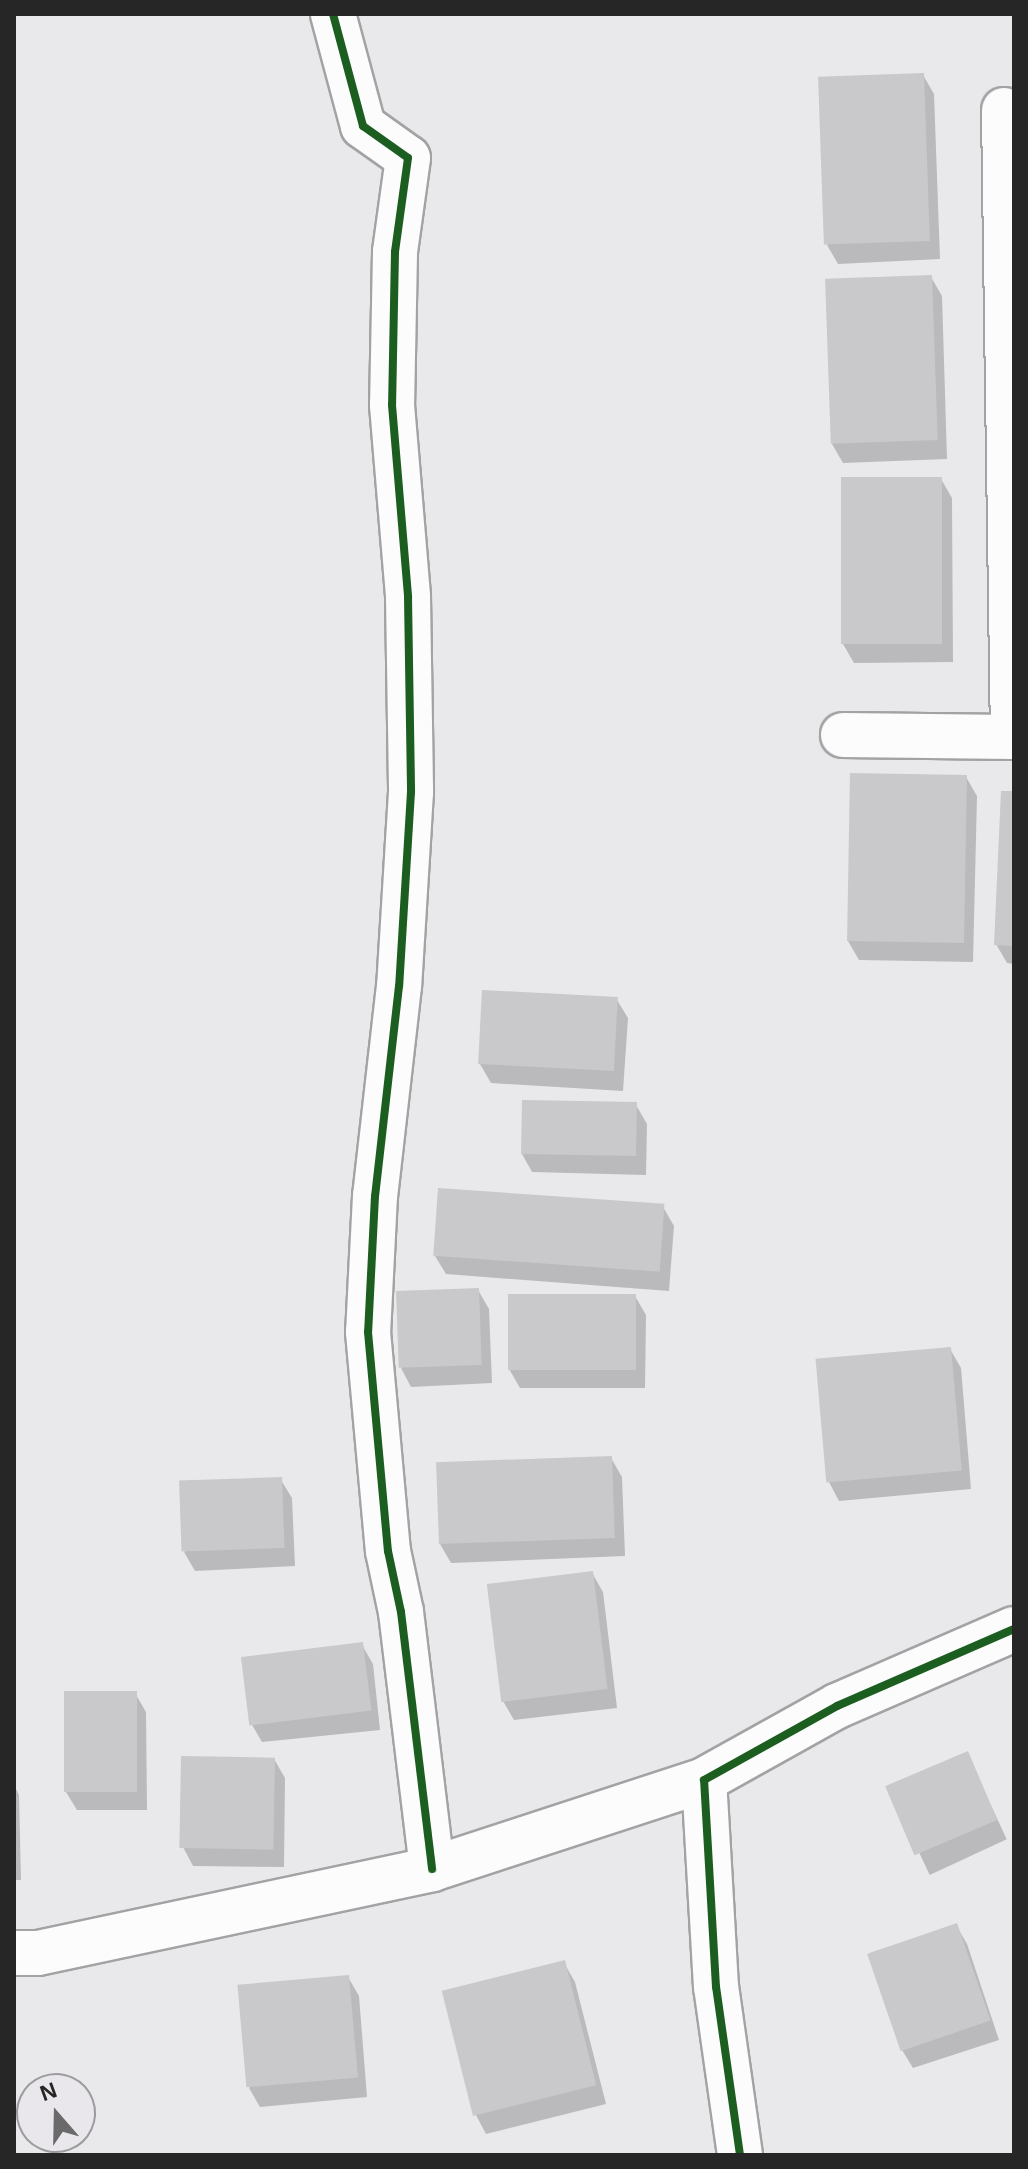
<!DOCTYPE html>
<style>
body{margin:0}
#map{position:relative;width:1028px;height:2169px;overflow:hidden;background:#e9e8ea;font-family:Arial,sans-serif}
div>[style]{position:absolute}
.shadow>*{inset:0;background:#0003;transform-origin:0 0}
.building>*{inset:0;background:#c9c8ca;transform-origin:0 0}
.roads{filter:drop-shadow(2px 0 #a3a2a4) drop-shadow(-2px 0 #a3a2a4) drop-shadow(0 2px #a3a2a4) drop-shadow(0 -2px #a3a2a4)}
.minor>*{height:44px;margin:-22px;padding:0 22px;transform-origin:22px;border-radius:22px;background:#fcfcfc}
.cycleway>*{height:8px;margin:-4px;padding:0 4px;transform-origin:4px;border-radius:4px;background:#1b5e20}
span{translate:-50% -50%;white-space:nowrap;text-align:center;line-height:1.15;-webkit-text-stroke:8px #e9e7eb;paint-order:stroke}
.frame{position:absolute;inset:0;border:16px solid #272627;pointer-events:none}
.north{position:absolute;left:16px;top:2073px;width:80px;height:80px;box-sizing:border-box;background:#e9e7eb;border:2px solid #9b9a9d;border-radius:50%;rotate:340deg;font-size:22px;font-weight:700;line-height:32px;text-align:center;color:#272627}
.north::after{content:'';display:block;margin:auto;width:28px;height:36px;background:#6b6a6b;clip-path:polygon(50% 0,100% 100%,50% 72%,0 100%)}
</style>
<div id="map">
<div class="shadow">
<i style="clip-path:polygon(923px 75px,934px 94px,940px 259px,838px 264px,827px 245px)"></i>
<i style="clip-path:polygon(931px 277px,942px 296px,947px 459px,843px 463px,832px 444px)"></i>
<i style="clip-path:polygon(941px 479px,952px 498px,953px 662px,854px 663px,843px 644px)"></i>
<i style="clip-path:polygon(966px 777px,977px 796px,973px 962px,859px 960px,848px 941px)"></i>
<i style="clip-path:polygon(1014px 793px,1014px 964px,1007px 963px,996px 944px)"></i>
<i style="clip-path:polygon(617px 1000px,628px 1018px,623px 1091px,491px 1083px,480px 1064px)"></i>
<i style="clip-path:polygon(636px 1105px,647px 1124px,646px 1175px,532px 1172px,522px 1154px)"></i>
<i style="clip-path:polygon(663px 1207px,674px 1226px,669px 1291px,446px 1274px,435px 1256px)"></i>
<i style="clip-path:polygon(478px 1290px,489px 1309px,492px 1383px,411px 1387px,401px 1368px)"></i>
<i style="clip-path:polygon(635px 1296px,646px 1315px,645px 1388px,520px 1388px,509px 1369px)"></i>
<i style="clip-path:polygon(950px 1349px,961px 1368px,971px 1489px,839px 1501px,829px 1482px)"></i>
<i style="clip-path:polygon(611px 1458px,622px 1477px,625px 1556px,451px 1563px,440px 1544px)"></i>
<i style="clip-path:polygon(281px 1480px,292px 1498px,295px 1566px,195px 1571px,184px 1552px)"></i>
<i style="clip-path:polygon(592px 1573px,603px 1592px,617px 1708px,514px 1720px,503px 1701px)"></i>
<i style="clip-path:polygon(362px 1645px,373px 1664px,380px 1730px,262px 1742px,251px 1723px)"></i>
<i style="clip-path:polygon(135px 1693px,146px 1712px,147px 1810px,77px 1810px,66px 1792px)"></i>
<i style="left:967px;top:1754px;width:94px;height:85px;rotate:65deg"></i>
<i style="clip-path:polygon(274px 1759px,285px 1778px,284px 1867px,193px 1866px,183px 1847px)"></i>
<i style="clip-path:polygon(14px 1785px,19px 1795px,21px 1880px,14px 1880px)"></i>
<i style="clip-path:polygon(956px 1925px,967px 1944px,999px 2040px,913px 2068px,902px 2050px,870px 1953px)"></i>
<i style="clip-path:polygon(564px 1963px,575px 1982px,606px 2104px,486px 2134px,476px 2115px)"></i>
<i style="clip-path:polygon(348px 1977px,359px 1996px,367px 2097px,260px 2107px,249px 2088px)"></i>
</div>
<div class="building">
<i style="left:924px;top:73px;width:168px;height:106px;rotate:88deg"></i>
<i style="left:932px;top:275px;width:165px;height:107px;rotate:88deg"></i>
<i style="left:942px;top:477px;width:167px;height:101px;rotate:90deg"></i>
<i style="left:850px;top:773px;width:117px;height:168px;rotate:1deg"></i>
<i style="clip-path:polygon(1001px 791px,1014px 791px,1014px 946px,994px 945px)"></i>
<i style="left:482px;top:990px;width:136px;height:74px;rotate:3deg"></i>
<i style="left:522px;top:1100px;width:115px;height:54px;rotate:1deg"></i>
<i style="left:438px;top:1188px;width:227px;height:68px;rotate:4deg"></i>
<i style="left:479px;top:1288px;width:77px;height:83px;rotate:88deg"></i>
<i style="left:508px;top:1294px;width:128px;height:76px"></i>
<i style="left:951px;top:1347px;width:124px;height:136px;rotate:85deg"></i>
<i style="left:612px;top:1456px;width:82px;height:176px;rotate:88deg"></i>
<i style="left:282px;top:1477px;width:71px;height:103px;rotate:88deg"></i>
<i style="left:593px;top:1571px;width:119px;height:107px;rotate:83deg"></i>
<i style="left:363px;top:1642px;width:69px;height:123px;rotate:83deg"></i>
<i style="left:64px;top:1691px;width:73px;height:101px"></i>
<i style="left:968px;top:1751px;width:75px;height:90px;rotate:67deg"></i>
<i style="left:181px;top:1756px;width:94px;height:92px;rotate:1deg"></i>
<i style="left:957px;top:1923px;width:103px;height:95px;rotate:71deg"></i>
<i style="left:565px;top:1960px;width:129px;height:127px;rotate:76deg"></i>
<i style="left:349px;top:1975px;width:103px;height:112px;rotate:85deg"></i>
</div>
<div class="roads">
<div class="minor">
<i style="left:333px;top:14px;width:116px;rotate:75deg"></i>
<i style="left:363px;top:126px;width:55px;rotate:35.4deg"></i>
<i style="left:408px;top:158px;width:95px;rotate:97.9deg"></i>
<i style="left:395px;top:252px;width:153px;rotate:91.1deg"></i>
<i style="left:392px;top:405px;width:193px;rotate:85.2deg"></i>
<i style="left:408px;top:597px;width:195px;rotate:89.1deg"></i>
<i style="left:411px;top:792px;width:194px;rotate:93.5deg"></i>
<i style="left:399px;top:986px;width:211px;rotate:96.5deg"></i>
<i style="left:375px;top:1196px;width:136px;rotate:92.9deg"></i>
<i style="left:368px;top:1332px;width:220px;rotate:84.8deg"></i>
<i style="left:388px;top:1551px;width:62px;rotate:78deg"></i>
<i style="left:401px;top:1612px;width:259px;rotate:83.1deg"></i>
<i style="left:1004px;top:110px;width:627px;rotate:89.18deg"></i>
<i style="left:843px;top:735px;width:171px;rotate:0.7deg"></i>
<i style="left:14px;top:1953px;width:24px"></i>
<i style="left:38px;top:1953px;width:403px;rotate:-12deg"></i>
<i style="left:432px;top:1869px;width:286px;rotate:-18.1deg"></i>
<i style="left:740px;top:2155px;width:170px;rotate:-98.1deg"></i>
<i style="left:716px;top:1987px;width:207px;rotate:-93.3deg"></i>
<i style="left:704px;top:1780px;width:152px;rotate:-29.1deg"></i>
<i style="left:837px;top:1706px;width:193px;rotate:-23.5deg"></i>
</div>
</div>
<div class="cycleway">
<i style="left:333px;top:14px;width:116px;rotate:75deg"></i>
<i style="left:363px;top:126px;width:55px;rotate:35.4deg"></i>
<i style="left:408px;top:158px;width:95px;rotate:97.9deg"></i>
<i style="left:395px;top:252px;width:153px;rotate:91.1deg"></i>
<i style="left:392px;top:405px;width:193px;rotate:85.2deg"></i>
<i style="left:408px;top:597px;width:195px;rotate:89.1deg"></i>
<i style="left:411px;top:792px;width:194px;rotate:93.5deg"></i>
<i style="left:399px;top:986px;width:211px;rotate:96.5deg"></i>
<i style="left:375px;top:1196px;width:136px;rotate:92.9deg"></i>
<i style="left:368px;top:1332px;width:220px;rotate:84.8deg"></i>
<i style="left:388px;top:1551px;width:62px;rotate:78deg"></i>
<i style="left:401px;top:1612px;width:259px;rotate:83.1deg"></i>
<i style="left:740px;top:2155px;width:170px;rotate:-98.1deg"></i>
<i style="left:716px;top:1987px;width:207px;rotate:-93.3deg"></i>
<i style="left:704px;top:1780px;width:152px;rotate:-29.1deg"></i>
<i style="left:837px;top:1706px;width:193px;rotate:-23.5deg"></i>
</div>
<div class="frame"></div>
<div class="north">N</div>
</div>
